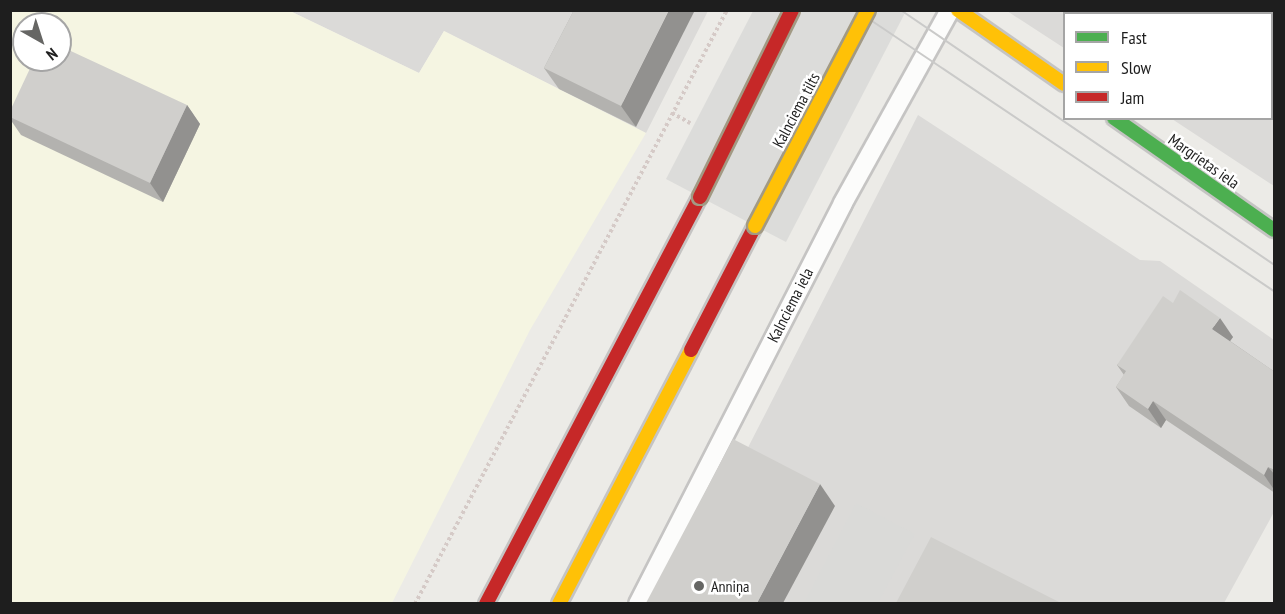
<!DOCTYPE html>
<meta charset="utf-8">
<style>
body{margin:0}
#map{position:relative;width:1285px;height:614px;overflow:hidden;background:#ecebe7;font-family:"PT Sans Narrow",sans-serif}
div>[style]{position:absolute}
.residential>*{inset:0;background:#dbdad8}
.education>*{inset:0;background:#f5f5e2}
.religious>*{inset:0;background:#dadad8}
.pier>*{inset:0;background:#dcdcda}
.path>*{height:4px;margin-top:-2px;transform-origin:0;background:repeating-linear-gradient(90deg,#d5cac7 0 3px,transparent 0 6px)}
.roads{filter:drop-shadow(2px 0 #c5c4c3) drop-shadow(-2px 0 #c5c4c3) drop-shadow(0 2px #c5c4c3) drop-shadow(0 -2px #c5c4c3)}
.lane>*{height:18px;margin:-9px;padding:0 9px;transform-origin:9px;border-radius:9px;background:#fcfcfb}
.fast>*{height:14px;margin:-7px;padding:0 7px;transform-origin:7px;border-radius:7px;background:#4caf50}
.slow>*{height:14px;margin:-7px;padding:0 7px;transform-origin:7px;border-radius:7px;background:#ffc107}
.jam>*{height:14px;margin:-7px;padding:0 7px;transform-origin:7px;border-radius:7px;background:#c62828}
.tram>*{height:1.5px;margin:-0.75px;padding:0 0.75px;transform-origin:0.75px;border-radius:0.75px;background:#cacac9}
.bridges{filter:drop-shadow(2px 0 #a29a84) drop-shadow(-2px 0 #a29a84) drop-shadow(0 2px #a29a84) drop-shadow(0 -2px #a29a84)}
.slow-bridge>*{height:14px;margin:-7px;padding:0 7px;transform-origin:7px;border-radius:7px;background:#ffc107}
.jam-bridge>*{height:14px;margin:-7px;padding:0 7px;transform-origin:7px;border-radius:7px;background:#c62828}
.wall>*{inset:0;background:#b3b2af}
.shaded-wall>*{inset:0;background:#92918f}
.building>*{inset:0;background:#d0cfcc;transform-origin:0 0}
.dots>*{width:16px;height:16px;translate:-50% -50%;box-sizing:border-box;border:3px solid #fff;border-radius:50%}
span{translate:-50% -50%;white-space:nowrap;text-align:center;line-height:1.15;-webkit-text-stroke:5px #fff;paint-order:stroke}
.street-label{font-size:16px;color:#1e1e1e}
.poi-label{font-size:16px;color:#1e1e1e}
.left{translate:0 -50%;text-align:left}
.frame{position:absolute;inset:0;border:12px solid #1e1e1e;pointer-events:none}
.legend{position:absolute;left:1063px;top:12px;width:210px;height:108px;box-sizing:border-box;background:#fff;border:2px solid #a5a5a5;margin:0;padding:8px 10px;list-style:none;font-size:18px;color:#1e1e1e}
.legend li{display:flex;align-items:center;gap:12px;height:30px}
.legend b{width:30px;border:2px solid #a5a5a5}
.north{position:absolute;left:12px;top:12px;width:60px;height:60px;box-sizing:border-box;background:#fff;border:2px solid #a5a5a5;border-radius:50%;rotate:141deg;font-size:16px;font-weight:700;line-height:24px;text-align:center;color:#1e1e1e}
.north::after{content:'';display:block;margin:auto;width:21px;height:27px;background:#666664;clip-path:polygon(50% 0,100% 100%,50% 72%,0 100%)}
</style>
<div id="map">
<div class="residential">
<i style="clip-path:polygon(290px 11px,708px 11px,646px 133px,444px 31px,419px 73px)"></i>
<i style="clip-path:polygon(1007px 11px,1274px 11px,1274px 186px,1172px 119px,1272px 118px,1272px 14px,1064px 14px,1064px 48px)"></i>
<i style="clip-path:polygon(918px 115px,1140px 260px,1160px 261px,1274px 340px,1274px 512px,1224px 603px,668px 604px)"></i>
</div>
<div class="education">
<i style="clip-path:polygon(evenodd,10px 11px,290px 11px,419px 73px,444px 31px,646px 133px,530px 330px,392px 603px,11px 603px,10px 11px,24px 24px,60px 24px,60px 60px,24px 60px,24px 24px)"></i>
</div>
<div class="religious">
<i style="clip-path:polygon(856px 503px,915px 534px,878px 603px,804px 603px)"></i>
</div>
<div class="pier">
<i style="clip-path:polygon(753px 11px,906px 11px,786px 242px,666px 179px)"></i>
</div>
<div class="path">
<i style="left:672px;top:113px;width:21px;rotate:29deg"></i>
<i style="left:804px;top:603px;width:1px;rotate:45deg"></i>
<i style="left:415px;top:604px;width:671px;rotate:-62.29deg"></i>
</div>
<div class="roads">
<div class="lane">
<i style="left:638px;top:604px;width:450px;rotate:-62.9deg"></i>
<i style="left:843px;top:203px;width:221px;rotate:-61deg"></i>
</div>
<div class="fast">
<i style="left:1114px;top:118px;width:195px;rotate:35deg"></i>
</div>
<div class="slow">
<i style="left:958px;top:10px;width:129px;rotate:34.9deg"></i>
<i style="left:559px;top:604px;width:286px;rotate:-62.5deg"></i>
</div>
<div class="jam">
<i style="left:691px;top:350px;width:140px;rotate:-62.7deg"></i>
<i style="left:486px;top:604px;width:460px;rotate:-62.3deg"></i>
</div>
</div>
<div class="tram">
<i style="left:856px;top:10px;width:504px;rotate:33.91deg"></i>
<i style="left:901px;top:10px;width:451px;rotate:34.3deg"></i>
</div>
<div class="bridges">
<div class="slow-bridge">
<i style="left:755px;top:226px;width:244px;rotate:-62.4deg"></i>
</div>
<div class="jam-bridge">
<i style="left:700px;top:197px;width:208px;rotate:-63.8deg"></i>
</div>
</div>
<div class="wall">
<i style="clip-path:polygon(574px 10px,636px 127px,559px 89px,544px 68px)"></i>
<i style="clip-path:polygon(187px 105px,200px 124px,163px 202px,21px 135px,10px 119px,10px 111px)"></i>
<i style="clip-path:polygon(1173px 303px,1233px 337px,1230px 341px,1275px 372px,1275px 493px,1166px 420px,1161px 428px,1129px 406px,1116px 387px,1124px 375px,1117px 365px)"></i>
</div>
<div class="shaded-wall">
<i style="clip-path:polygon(669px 10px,695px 10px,636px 127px,621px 106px)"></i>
<i style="clip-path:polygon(1206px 10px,1213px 10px,1215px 14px,1204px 14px)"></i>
<i style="clip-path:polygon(187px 105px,200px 124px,163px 202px,150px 183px)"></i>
<i style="clip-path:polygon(1220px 318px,1233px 337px,1225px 348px,1212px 329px)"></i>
<i style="clip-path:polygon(1153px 401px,1166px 420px,1161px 428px,1148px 409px)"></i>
<i style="clip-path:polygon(1268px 467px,1275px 475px,1275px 491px,1264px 475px)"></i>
<i style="clip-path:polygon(820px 484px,835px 506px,783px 603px,757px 603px)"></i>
</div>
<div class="building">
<i style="clip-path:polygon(574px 10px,669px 10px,621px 106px,544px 68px)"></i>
<i style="left:1116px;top:10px;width:90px;height:4px"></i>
<i style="clip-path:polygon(60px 46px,187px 105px,150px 183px,10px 117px,10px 111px,34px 60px,60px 60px)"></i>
<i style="clip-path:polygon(1180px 290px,1220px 318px,1212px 329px,1275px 372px,1275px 470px,1268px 467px,1264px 475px,1153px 401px,1148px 409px,1116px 387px,1126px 371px,1117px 365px,1163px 296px,1173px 303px)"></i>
<i style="clip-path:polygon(733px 439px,820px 484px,757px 603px,646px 603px)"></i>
<i style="clip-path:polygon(931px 537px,1061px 603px,896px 603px)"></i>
</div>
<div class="dots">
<i style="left:699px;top:586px;background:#666664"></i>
</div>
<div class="street-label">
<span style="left:796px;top:110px;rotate:-62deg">Kalnciema tilts</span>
<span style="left:1204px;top:161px;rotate:35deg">Margrietas iela</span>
<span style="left:790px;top:305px;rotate:-63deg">Kalnciema iela</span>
</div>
<div class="poi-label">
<span class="left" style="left:711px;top:586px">Anniņa</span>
</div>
<div class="frame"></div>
<ul class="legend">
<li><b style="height:8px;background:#4caf50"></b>Fast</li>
<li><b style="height:8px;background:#ffc107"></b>Slow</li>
<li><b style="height:8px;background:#c62828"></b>Jam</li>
</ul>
<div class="north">N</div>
</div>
